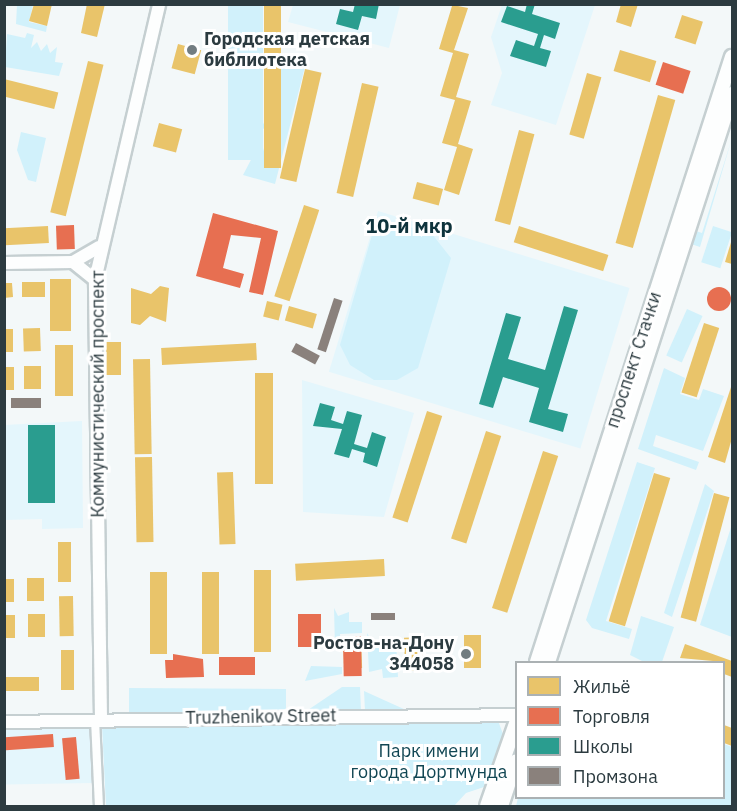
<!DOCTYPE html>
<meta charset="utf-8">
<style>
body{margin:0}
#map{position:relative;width:737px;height:811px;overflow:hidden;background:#f3f8f9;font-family:"IBM Plex Sans",sans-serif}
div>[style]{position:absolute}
.built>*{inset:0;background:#e4f6fc;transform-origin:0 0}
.green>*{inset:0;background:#d1f1fb;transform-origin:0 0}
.homes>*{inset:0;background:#e9c46a;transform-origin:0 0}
.shops>*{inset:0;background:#e76f51;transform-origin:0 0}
.round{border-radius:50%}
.schools>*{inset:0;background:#2a9d8f;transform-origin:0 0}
.industry>*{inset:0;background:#8a817c;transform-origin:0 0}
.roads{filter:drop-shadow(2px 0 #c5cfd1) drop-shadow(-2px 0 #c5cfd1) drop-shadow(0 2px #c5cfd1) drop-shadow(0 -2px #c5cfd1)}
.street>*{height:8px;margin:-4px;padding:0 4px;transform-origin:4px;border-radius:4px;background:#fdfefe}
.secondary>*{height:12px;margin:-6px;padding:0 6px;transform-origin:6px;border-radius:6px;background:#fdfefe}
.primary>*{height:14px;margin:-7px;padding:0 7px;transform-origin:7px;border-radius:7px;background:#fdfefe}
.dots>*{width:16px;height:16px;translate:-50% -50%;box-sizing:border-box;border:3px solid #fff;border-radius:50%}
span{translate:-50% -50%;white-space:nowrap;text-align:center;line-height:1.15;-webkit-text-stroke:6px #fff;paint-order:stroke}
.poi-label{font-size:18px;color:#2c3b40;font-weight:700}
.left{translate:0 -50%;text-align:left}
.right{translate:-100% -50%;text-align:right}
.street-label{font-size:18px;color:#2c3b40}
.park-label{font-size:18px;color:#114653}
.neighbourhood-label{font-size:20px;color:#0e333c;font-weight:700}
.frame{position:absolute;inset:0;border:6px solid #2c3b40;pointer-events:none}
.legend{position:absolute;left:515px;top:661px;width:210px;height:138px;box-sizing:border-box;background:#fff;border:2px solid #abb1b3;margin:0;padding:8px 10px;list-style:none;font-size:18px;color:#2c3b40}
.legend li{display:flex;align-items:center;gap:12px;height:30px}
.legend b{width:30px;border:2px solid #abb1b3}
</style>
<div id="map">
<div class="built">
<i style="clip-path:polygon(293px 5px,400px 5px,389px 48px,288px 22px)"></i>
<i style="clip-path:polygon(502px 5px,595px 5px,556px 125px,491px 105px,502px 73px,491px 37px)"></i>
<i style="left:378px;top:211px;width:263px;height:168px;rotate:17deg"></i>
<i style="clip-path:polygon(302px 380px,414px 413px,384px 517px,303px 512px)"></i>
<i style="clip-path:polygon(82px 421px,83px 528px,42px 529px,42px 519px,5px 520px,4px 425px)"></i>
<i style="left:92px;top:724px;width:59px;height:88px;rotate:89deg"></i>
</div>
<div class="green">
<i style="clip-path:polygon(17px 5px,33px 5px,29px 22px,47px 26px,46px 32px,16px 24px)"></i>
<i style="left:228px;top:5px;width:35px;height:155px"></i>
<i style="clip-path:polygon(27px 33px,34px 35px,31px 48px,37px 42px,41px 51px,47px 44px,50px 53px,57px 47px,55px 62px,63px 63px,59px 76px,5px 67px,7px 34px,25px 38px)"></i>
<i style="clip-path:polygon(279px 56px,306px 63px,275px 184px,243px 175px,254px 154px,262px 155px,269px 130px,261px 128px,277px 99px,268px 96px)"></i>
<i style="clip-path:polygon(21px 132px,46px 138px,36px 182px,28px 180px,17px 150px)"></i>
<i style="clip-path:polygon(732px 138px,700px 247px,691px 244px,696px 231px,702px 233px)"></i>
<i style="clip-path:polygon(403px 225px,432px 234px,451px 258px,418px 368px,397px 380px,374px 380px,350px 365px,340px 345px,372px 235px)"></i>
<i style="left:713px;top:226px;width:20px;height:38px;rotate:18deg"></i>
<i style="left:687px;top:309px;width:17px;height:51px;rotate:24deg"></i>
<i style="clip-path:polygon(664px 368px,685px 378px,680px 394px,699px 400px,703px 389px,724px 396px,703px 451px,656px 435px,653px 446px,699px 462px,696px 470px,638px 449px)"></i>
<i style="clip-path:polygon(637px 462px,655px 468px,606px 621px,632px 629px,629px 639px,592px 628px,586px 620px)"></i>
<i style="clip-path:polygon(705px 484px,714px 491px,672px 617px,664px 613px)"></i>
<i style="clip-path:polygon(732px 524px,732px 637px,700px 625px)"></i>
<i style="clip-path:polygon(334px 608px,338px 616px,349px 612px,349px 622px,362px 622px,362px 633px,340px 634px,341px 647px,335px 648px)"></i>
<i style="clip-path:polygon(641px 616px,674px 627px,662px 662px,644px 662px,630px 655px)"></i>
<i style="clip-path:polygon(367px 633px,372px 642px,396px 641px,398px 677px,383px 678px,382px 669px,369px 672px)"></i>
<i style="clip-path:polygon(311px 666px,342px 667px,342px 674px,305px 681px)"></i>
<i style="clip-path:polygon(342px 687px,360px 687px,361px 711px,305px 712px)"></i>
<i style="clip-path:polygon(129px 688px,286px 689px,286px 708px,282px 713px,129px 714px)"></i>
<i style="clip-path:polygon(364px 691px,406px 710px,365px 711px)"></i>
<i style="clip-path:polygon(497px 718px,503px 734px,484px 787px,466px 793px,454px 806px,106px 806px,102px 725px)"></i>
<i style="clip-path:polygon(724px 744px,732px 747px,732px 806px,516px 806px,518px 798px,724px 798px)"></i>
</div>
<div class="homes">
<i style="clip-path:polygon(34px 4px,52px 4px,47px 26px,29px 21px)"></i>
<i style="clip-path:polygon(87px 4px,105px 4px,97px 37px,81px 33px)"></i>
<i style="left:264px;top:4px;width:17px;height:164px"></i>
<i style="clip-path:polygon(448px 4px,468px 8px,454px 50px,469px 54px,456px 97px,471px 101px,458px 144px,473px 149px,459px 195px,444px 190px,457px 147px,442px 143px,455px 100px,440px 96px,453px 53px,439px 49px,452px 6px)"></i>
<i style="clip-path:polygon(621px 4px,638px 4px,631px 27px,616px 22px)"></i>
<i style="left:682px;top:15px;width:22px;height:24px;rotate:18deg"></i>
<i style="left:178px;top:44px;width:24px;height:25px;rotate:15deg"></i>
<i style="left:620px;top:50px;width:38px;height:22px;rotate:17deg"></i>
<i style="left:88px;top:61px;width:16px;height:156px;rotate:14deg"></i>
<i style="left:305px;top:69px;width:17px;height:112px;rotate:13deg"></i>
<i style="left:587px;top:73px;width:15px;height:64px;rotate:16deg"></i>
<i style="left:4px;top:79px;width:56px;height:17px;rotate:14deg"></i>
<i style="left:362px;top:83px;width:17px;height:113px;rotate:13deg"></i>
<i style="left:658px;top:95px;width:18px;height:154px;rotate:16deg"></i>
<i style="left:159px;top:123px;width:24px;height:24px;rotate:15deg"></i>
<i style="left:519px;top:130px;width:16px;height:94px;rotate:15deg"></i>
<i style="left:417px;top:182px;width:27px;height:17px;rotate:15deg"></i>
<i style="left:304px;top:205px;width:16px;height:96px;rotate:18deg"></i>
<i style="left:48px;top:226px;width:17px;height:44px;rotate:87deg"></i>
<i style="left:519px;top:226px;width:94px;height:17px;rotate:18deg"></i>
<i style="clip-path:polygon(732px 239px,732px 264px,725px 262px)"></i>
<i style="left:50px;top:279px;width:21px;height:52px"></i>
<i style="left:22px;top:282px;width:23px;height:15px"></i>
<i style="clip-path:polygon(4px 283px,12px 283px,13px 297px,4px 298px)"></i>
<i style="clip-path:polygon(160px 286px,169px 288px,166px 322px,150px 316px,140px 325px,131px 323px,131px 288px,151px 294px)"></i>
<i style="left:267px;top:301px;width:16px;height:16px;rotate:14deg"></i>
<i style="left:289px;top:306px;width:29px;height:15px;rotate:16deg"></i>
<i style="left:704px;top:323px;width:16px;height:73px;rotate:18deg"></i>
<i style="left:40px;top:328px;width:23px;height:17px;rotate:88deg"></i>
<i style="left:5px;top:329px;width:8px;height:23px"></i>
<i style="left:106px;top:342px;width:15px;height:33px"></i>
<i style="left:256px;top:343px;width:17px;height:95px;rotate:87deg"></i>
<i style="left:55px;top:345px;width:18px;height:51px"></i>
<i style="left:150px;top:359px;width:95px;height:17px;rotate:89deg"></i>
<i style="left:41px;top:366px;width:23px;height:17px;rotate:90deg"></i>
<i style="left:4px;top:367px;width:10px;height:23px"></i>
<i style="left:255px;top:373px;width:18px;height:111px"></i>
<i style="clip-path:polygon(732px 384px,732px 438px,725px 463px,708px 457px)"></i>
<i style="left:427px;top:411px;width:16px;height:112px;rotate:18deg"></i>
<i style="left:486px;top:431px;width:16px;height:113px;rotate:18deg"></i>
<i style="left:543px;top:451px;width:16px;height:165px;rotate:18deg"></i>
<i style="left:152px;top:457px;width:85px;height:17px;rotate:89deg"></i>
<i style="left:233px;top:472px;width:72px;height:16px;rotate:88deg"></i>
<i style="left:654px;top:473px;width:17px;height:155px;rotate:17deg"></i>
<i style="left:714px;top:493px;width:16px;height:129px;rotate:15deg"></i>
<i style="left:58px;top:542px;width:13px;height:40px"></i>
<i style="left:384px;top:559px;width:17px;height:89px;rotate:87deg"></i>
<i style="left:254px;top:570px;width:17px;height:82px"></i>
<i style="left:150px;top:572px;width:17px;height:82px"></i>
<i style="left:202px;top:572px;width:17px;height:82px"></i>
<i style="left:27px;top:578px;width:17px;height:23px"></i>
<i style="left:4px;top:579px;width:10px;height:23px"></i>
<i style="left:73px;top:596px;width:40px;height:14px;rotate:89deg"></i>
<i style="left:28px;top:614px;width:17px;height:23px"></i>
<i style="left:5px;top:615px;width:10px;height:23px"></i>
<i style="left:464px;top:635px;width:17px;height:33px"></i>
<i style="left:361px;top:636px;width:32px;height:18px;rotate:88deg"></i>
<i style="left:422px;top:637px;width:33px;height:18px;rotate:88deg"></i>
<i style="clip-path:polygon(685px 644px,732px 661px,732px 677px,724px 674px,724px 662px,680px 658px)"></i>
<i style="left:61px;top:650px;width:13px;height:40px"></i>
<i style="left:4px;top:677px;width:35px;height:14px"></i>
<i style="clip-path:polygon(724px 725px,732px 728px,732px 746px,724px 743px)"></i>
</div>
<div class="shops">
<i style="left:663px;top:62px;width:29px;height:24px;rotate:18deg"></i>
<i style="clip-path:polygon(213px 213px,278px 231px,263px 295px,249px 292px,261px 238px,231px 235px,223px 268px,244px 274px,240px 288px,196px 276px)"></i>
<i style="left:74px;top:225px;width:24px;height:18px;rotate:88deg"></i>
<i class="round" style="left:707px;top:287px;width:24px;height:24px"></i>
<i style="left:298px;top:614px;width:23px;height:33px"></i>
<i style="left:361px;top:636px;width:40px;height:18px;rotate:89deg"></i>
<i style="clip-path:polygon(173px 654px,203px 659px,204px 677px,166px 678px,165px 660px,173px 660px)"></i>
<i style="left:255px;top:657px;width:18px;height:36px;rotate:90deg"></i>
<i style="left:53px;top:734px;width:13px;height:48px;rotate:86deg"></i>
<i style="left:76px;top:737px;width:42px;height:14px;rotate:85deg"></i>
</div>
<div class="schools">
<i style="clip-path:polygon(355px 4px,379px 4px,376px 19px,362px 16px,358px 30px,336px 24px,340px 9px,353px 12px)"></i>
<i style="clip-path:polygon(527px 4px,535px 4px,532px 14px,560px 23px,555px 39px,544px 35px,540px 48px,551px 51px,546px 67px,510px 56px,516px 40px,534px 46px,538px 34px,501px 22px,507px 6px,525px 12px)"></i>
<i style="clip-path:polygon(564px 306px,578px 310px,548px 409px,568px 414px,563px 432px,529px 422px,539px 388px,503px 377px,493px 408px,479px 404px,506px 313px,521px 317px,508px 359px,545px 370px)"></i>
<i style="clip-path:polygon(320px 403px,335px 407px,331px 420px,343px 424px,347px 411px,362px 415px,354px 444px,367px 448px,372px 432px,386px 437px,377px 467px,363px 462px,365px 453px,352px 449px,349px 458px,334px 454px,342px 429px,313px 426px)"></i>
<i style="left:28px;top:425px;width:27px;height:78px"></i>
</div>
<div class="industry">
<i style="left:334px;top:298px;width:9px;height:54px;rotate:18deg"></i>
<i style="left:296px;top:343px;width:27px;height:10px;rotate:28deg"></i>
<i style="left:41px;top:398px;width:10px;height:30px;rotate:90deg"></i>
<i style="left:395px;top:613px;width:7px;height:24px;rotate:90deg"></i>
</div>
<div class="roads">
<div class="street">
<i style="left:95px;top:719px;width:87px;rotate:87.4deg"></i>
</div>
<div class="secondary">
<i style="left:73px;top:262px;width:28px;rotate:39deg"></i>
<i style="left:4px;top:263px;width:69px;rotate:-0.8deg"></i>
<i style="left:73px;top:262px;width:30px;rotate:-30deg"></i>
<i style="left:101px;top:719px;width:439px;rotate:-90.8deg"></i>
<i style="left:95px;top:280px;width:283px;rotate:-76.9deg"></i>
<i style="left:4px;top:722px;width:512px;rotate:-0.78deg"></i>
</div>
<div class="primary">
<i style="left:537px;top:662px;width:636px;rotate:-72.14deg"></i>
<i style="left:548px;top:662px;width:597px;rotate:-72.05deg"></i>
<i style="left:487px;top:806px;width:88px;rotate:-70.7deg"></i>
<i style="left:501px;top:806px;width:47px;rotate:-71.6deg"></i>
</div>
</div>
<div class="dots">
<i style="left:192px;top:50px;background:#727d81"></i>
<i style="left:466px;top:654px;background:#727d81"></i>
</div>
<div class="poi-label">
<span class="left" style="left:204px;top:50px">Городская детская<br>библиотека</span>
<span class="right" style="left:454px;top:654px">Ростов-на-Дону<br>344058</span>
</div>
<div class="street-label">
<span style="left:634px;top:360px;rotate:-72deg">проспект Стачки</span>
<span style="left:98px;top:394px;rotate:-90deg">Коммунистический проспект</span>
<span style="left:261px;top:717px;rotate:-1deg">Truzhenikov Street</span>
</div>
<div class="park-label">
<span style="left:429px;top:762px">Парк имени<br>города Дортмунда</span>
</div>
<div class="neighbourhood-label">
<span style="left:409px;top:225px">10-й мкр</span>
</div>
<div class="frame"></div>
<ul class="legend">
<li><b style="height:16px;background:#e9c46a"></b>Жильё</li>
<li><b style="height:16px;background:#e76f51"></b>Торговля</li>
<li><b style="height:16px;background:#2a9d8f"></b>Школы</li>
<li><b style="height:16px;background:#8a817c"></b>Промзона</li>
</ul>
</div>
